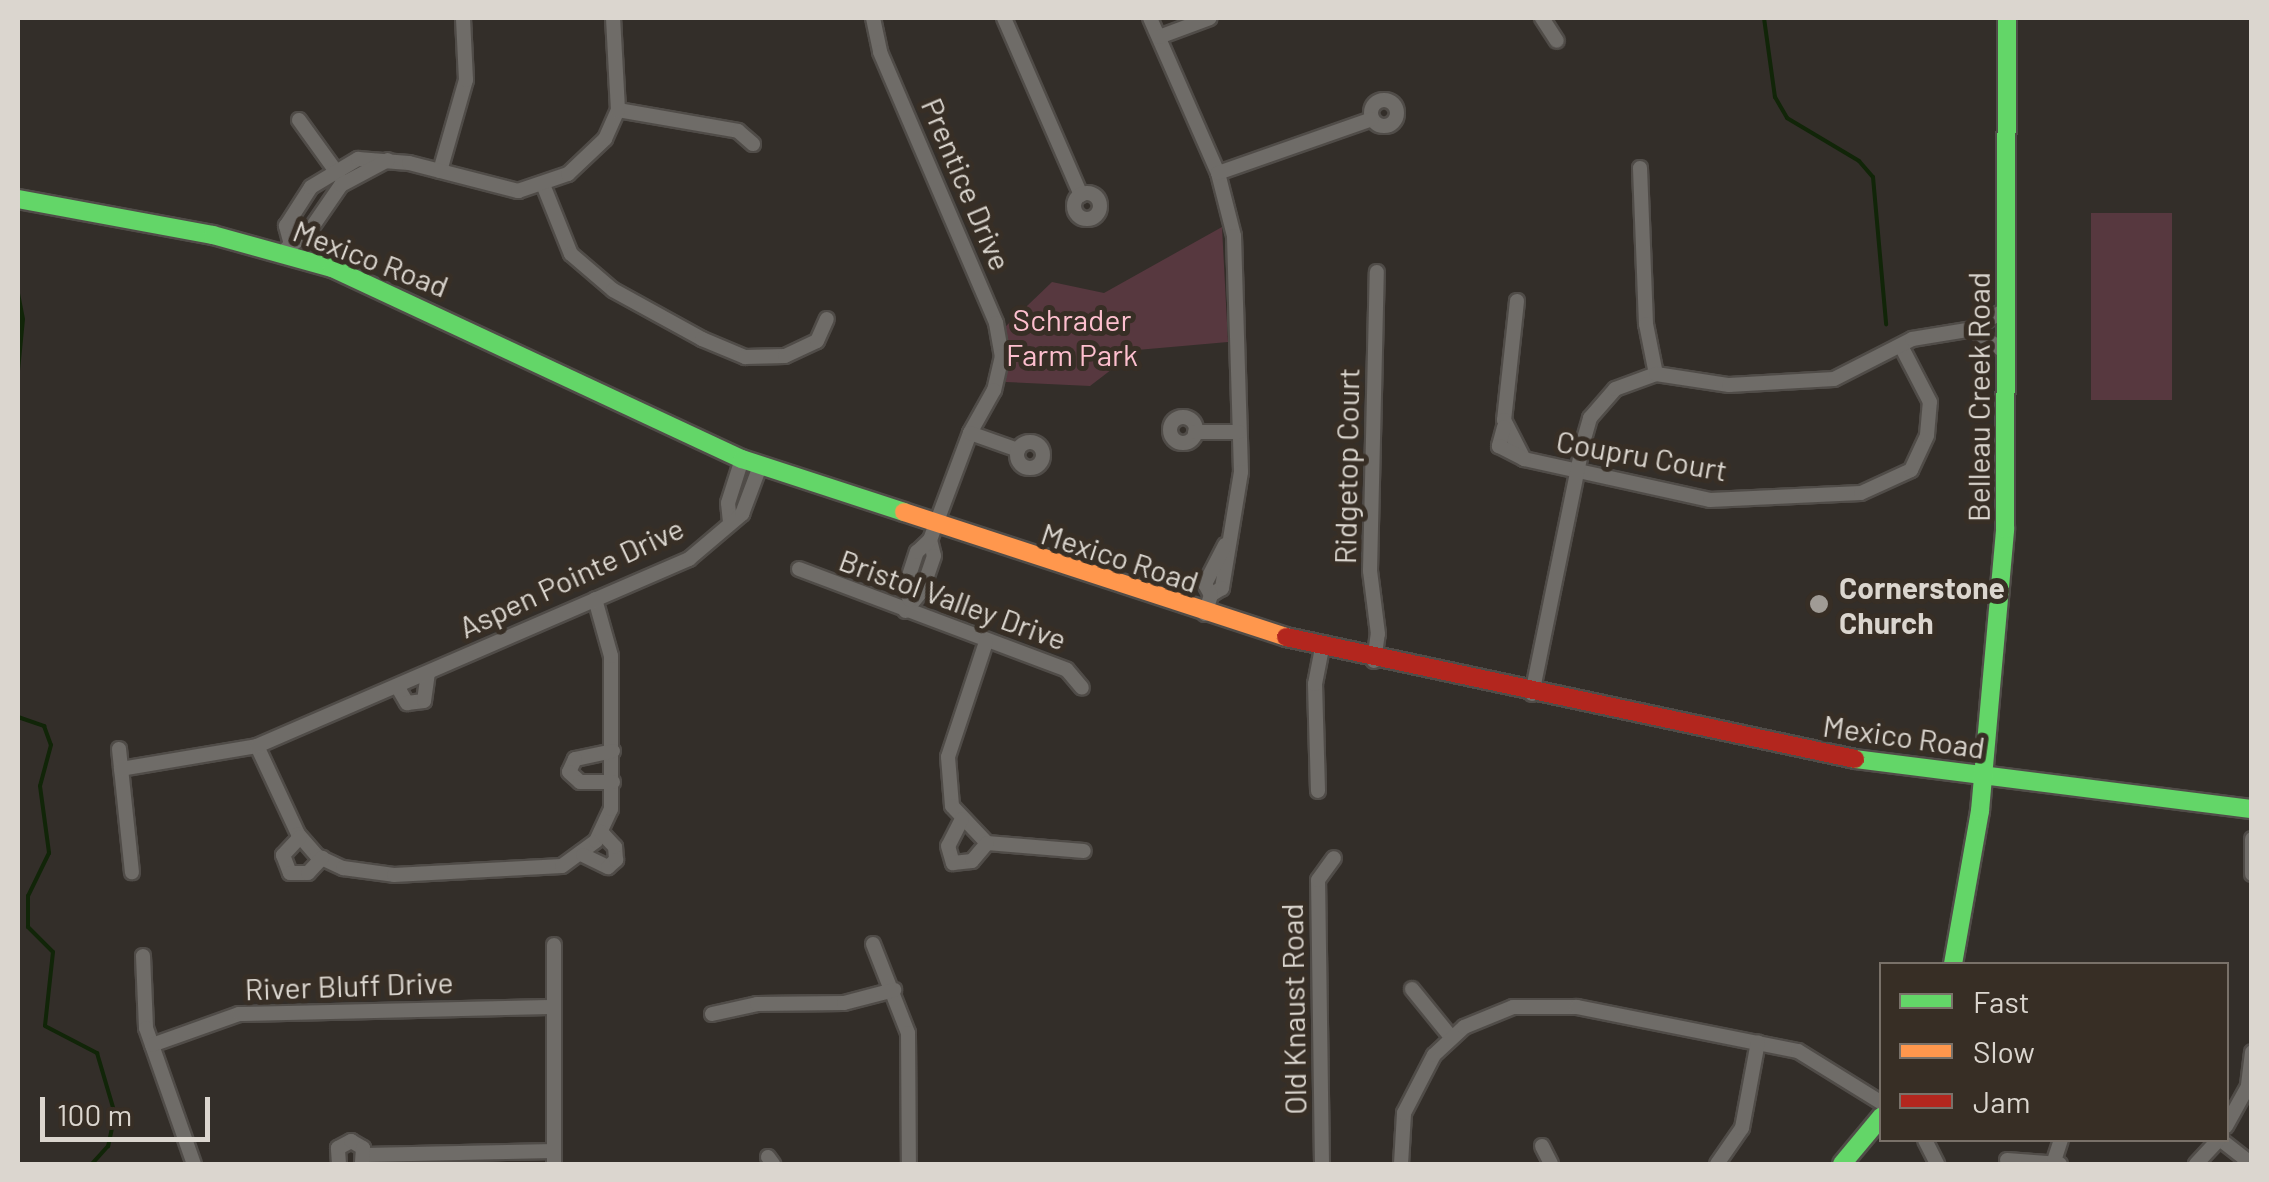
<!DOCTYPE html>
<style>
body{margin:0}
#map{position:relative;width:2269px;height:1182px;overflow:hidden;background:#332e29;font-family:Barlow,sans-serif}
div>[style]{position:absolute}
.green>*{inset:0;background:#57383f;transform-origin:0 0}
.water>*{inset:0;background:#112508}
.stream>*{height:4px;margin:-2px;padding:0 2px;transform-origin:2px;border-radius:2px;background:#112508}
.roads{filter:drop-shadow(2px 0 #504c48) drop-shadow(-2px 0 #504c48) drop-shadow(0 2px #504c48) drop-shadow(0 -2px #504c48)}
.street>*{height:14px;margin:-7px;padding:0 7px;transform-origin:7px;border-radius:7px;background:#6f6c68}
.street>.ring{margin:-7px;padding:0;box-sizing:content-box;background:none;border:14px solid #6f6c68;border-radius:50%}
.fast>*{height:18px;margin:-9px;padding:0 9px;transform-origin:9px;border-radius:9px;background:#63d668}
.slow>*{height:18px;margin:-9px;padding:0 9px;transform-origin:9px;border-radius:9px;background:#ff974d}
.jam>*{height:18px;margin:-9px;padding:0 9px;transform-origin:9px;border-radius:9px;background:#b3261e}
.dots>*{width:28px;height:28px;translate:-50% -50%;box-sizing:border-box;border:5px solid #372e25;border-radius:50%}
span{translate:-50% -50%;white-space:nowrap;text-align:center;line-height:1.15;-webkit-text-stroke:10px #372e25;paint-order:stroke}
.street-label{font-size:30px;color:#dbd6cf}
.park-label{font-size:30px;color:#fdbfce}
.poi-label{font-size:30px;color:#dbd6cf;font-weight:700}
.left{translate:0 -50%;text-align:left}
.frame{position:absolute;inset:0;border:20px solid #dbd6cf;pointer-events:none}
.legend{position:absolute;left:1879px;top:962px;width:350px;height:180px;box-sizing:border-box;background:#372e25;border:2px solid #797169;margin:0;padding:12px 18px;list-style:none;font-size:30px;color:#dbd6cf}
.legend li{display:flex;align-items:center;gap:20px;height:50px}
.legend b{width:50px;border:2px solid #797169}
.scale{position:absolute;left:40px;top:1097px;width:170px;height:45px;box-sizing:border-box;border:5px solid #dbd6cf;border-top:0;padding-left:12px;font-size:30px;line-height:35px;white-space:nowrap;color:#dbd6cf;-webkit-text-stroke:8px #372e25;paint-order:stroke}
</style>
<div id="map">
<div class="green">
<i style="left:2091px;top:213px;width:81px;height:187px"></i>
<i style="clip-path:polygon(1222px 227px,1228px 342px,1137px 350px,1090px 386px,1006px 382px,1004px 328px,1052px 282px,1104px 293px)"></i>
</div>
<div class="water">
<i style="clip-path:polygon(18px 283px,25px 319px,18px 391px)"></i>
</div>
<div class="stream">
<i style="left:1764px;top:18px;width:80px;rotate:82.1deg"></i>
<i style="left:1775px;top:97px;width:24px;rotate:60deg"></i>
<i style="left:1787px;top:118px;width:84px;rotate:30.8deg"></i>
<i style="left:1859px;top:161px;width:21px;rotate:49deg"></i>
<i style="left:1873px;top:177px;width:148px;rotate:84.9deg"></i>
<i style="left:18px;top:717px;width:28px;rotate:19deg"></i>
<i style="left:44px;top:726px;width:20px;rotate:70deg"></i>
<i style="left:51px;top:745px;width:42px;rotate:105deg"></i>
<i style="left:40px;top:786px;width:68px;rotate:82.3deg"></i>
<i style="left:49px;top:853px;width:48px;rotate:116deg"></i>
<i style="left:28px;top:896px;width:31px;rotate:90deg"></i>
<i style="left:28px;top:927px;width:35px;rotate:45deg"></i>
<i style="left:53px;top:952px;width:74px;rotate:96.2deg"></i>
<i style="left:45px;top:1026px;width:59px;rotate:27.4deg"></i>
<i style="left:97px;top:1053px;width:64px;rotate:73.6deg"></i>
<i style="left:115px;top:1114px;width:33px;rotate:102deg"></i>
<i style="left:108px;top:1146px;width:24px;rotate:132deg"></i>
</div>
<div class="roads">
<div class="street">
<i style="left:873px;top:18px;width:35px;rotate:78deg"></i>
<i style="left:880px;top:52px;width:295px;rotate:66.8deg"></i>
<i style="left:996px;top:323px;width:34px;rotate:80deg"></i>
<i style="left:1002px;top:356px;width:35px;rotate:103deg"></i>
<i style="left:994px;top:390px;width:49px;rotate:119.2deg"></i>
<i style="left:970px;top:433px;width:114px;rotate:110.5deg"></i>
<i style="left:930px;top:540px;width:16px;rotate:76deg"></i>
<i style="left:934px;top:556px;width:37px;rotate:109deg"></i>
<i style="left:922px;top:591px;width:26px;rotate:130deg"></i>
<i style="left:1004px;top:18px;width:193px;rotate:66.5deg"></i>
<i style="left:1150px;top:18px;width:169px;rotate:66.3deg"></i>
<i style="left:1218px;top:173px;width:65px;rotate:75.7deg"></i>
<i style="left:1234px;top:236px;width:236px;rotate:88.3deg"></i>
<i style="left:1241px;top:472px;width:118px;rotate:99.3deg"></i>
<i style="left:1222px;top:588px;width:13px;rotate:148deg"></i>
<i style="left:1211px;top:595px;width:20px;rotate:108deg"></i>
<i style="left:1542px;top:18px;width:27px;rotate:57deg"></i>
<i style="left:1159px;top:37px;width:54px;rotate:-20.4deg"></i>
<i class="ring" style="left:1371px;top:100px;width:12px;height:12px"></i>
<i style="left:618px;top:110px;width:122px;rotate:9.9deg"></i>
<i style="left:738px;top:131px;width:20px;rotate:41deg"></i>
<i style="left:299px;top:120px;width:67px;rotate:54.2deg"></i>
<i style="left:1640px;top:168px;width:156px;rotate:87.8deg"></i>
<i style="left:1646px;top:324px;width:51px;rotate:78.7deg"></i>
<i style="left:440px;top:171px;width:95px;rotate:-74.1deg"></i>
<i style="left:466px;top:80px;width:62px;rotate:-92.8deg"></i>
<i style="left:1218px;top:173px;width:163px;rotate:-19.3deg"></i>
<i style="left:544px;top:187px;width:72px;rotate:68.1deg"></i>
<i style="left:571px;top:254px;width:55px;rotate:40.6deg"></i>
<i style="left:613px;top:290px;width:102px;rotate:28.8deg"></i>
<i style="left:702px;top:339px;width:47px;rotate:22.7deg"></i>
<i style="left:745px;top:357px;width:40px;rotate:-1.4deg"></i>
<i style="left:785px;top:356px;width:35px;rotate:-25deg"></i>
<i style="left:817px;top:341px;width:24px;rotate:-66deg"></i>
<i class="ring" style="left:1074px;top:193px;width:12px;height:12px"></i>
<i style="left:290px;top:241px;width:16px;rotate:-105deg"></i>
<i style="left:286px;top:226px;width:46px;rotate:-57.3deg"></i>
<i style="left:311px;top:187px;width:55px;rotate:-30.8deg"></i>
<i style="left:358px;top:159px;width:51px;rotate:4.5deg"></i>
<i style="left:409px;top:163px;width:113px;rotate:14.4deg"></i>
<i style="left:518px;top:191px;width:53px;rotate:-18.8deg"></i>
<i style="left:568px;top:174px;width:51px;rotate:-43.4deg"></i>
<i style="left:605px;top:139px;width:32px;rotate:-66deg"></i>
<i style="left:618px;top:110px;width:92px;rotate:-93.1deg"></i>
<i style="left:287px;top:248px;width:26px;rotate:-36deg"></i>
<i style="left:308px;top:233px;width:58px;rotate:-55.5deg"></i>
<i style="left:341px;top:185px;width:53px;rotate:-28deg"></i>
<i style="left:1517px;top:301px;width:120px;rotate:96.2deg"></i>
<i style="left:1504px;top:420px;width:44px;rotate:62.9deg"></i>
<i style="left:1524px;top:459px;width:190px;rotate:12.4deg"></i>
<i style="left:1710px;top:500px;width:151px;rotate:-2.7deg"></i>
<i style="left:1861px;top:493px;width:55px;rotate:-24.7deg"></i>
<i style="left:1911px;top:470px;width:38px;rotate:-65deg"></i>
<i style="left:1927px;top:435px;width:33px;rotate:-85deg"></i>
<i style="left:1930px;top:402px;width:63px;rotate:-117.4deg"></i>
<i style="left:1973px;top:329px;width:39px;rotate:36deg"></i>
<i class="ring" style="left:1170px;top:417px;width:12px;height:12px"></i>
<i style="left:1504px;top:427px;width:20px;rotate:105deg"></i>
<i style="left:1499px;top:446px;width:28px;rotate:27deg"></i>
<i style="left:1195px;top:432px;width:44px"></i>
<i style="left:970px;top:433px;width:51px;rotate:19.5deg"></i>
<i class="ring" style="left:1017px;top:442px;width:12px;height:12px"></i>
<i style="left:730px;top:522px;width:19px;rotate:-96deg"></i>
<i style="left:728px;top:503px;width:46px;rotate:-72.3deg"></i>
<i style="left:799px;top:569px;width:286px;rotate:20.6deg"></i>
<i style="left:1067px;top:670px;width:23px;rotate:50deg"></i>
<i style="left:1211px;top:595px;width:13px;rotate:-119deg"></i>
<i style="left:1205px;top:584px;width:44px;rotate:-62.9deg"></i>
<i style="left:910px;top:600px;width:13px;rotate:-113deg"></i>
<i style="left:905px;top:588px;width:38px;rotate:-72deg"></i>
<i style="left:917px;top:552px;width:18px;rotate:-43deg"></i>
<i style="left:986px;top:642px;width:121px;rotate:108.3deg"></i>
<i style="left:948px;top:757px;width:49px;rotate:85.3deg"></i>
<i style="left:952px;top:806px;width:51px;rotate:46.6deg"></i>
<i style="left:987px;top:843px;width:97px;rotate:4.7deg"></i>
<i style="left:1374px;top:661px;width:27px;rotate:-82deg"></i>
<i style="left:1378px;top:634px;width:64px;rotate:-97.2deg"></i>
<i style="left:1370px;top:571px;width:299px;rotate:-88.7deg"></i>
<i style="left:397px;top:686px;width:20px;rotate:60deg"></i>
<i style="left:407px;top:703px;width:17px;rotate:-7deg"></i>
<i style="left:424px;top:701px;width:28px;rotate:-82deg"></i>
<i style="left:1532px;top:694px;width:260px;rotate:-78.5deg"></i>
<i style="left:1584px;top:439px;width:22px;rotate:-74deg"></i>
<i style="left:1590px;top:418px;width:38px;rotate:-49deg"></i>
<i style="left:1615px;top:389px;width:44px;rotate:-20.1deg"></i>
<i style="left:1656px;top:374px;width:74px;rotate:8.6deg"></i>
<i style="left:1729px;top:385px;width:105px;rotate:-3.3deg"></i>
<i style="left:1834px;top:379px;width:88px;rotate:-27.1deg"></i>
<i style="left:1912px;top:339px;width:62px;rotate:-9.3deg"></i>
<i style="left:1973px;top:329px;width:37px;rotate:-31deg"></i>
<i style="left:257px;top:746px;width:97px;rotate:65deg"></i>
<i style="left:298px;top:834px;width:29px;rotate:49deg"></i>
<i style="left:317px;top:856px;width:29px;rotate:25deg"></i>
<i style="left:343px;top:868px;width:51px;rotate:7.8deg"></i>
<i style="left:394px;top:875px;width:168px;rotate:-3.1deg"></i>
<i style="left:562px;top:866px;width:42px;rotate:-36.3deg"></i>
<i style="left:596px;top:841px;width:35px;rotate:-65deg"></i>
<i style="left:611px;top:809px;width:153px;rotate:-90deg"></i>
<i style="left:611px;top:656px;width:59px;rotate:-105.7deg"></i>
<i style="left:119px;top:749px;width:124px;rotate:84deg"></i>
<i style="left:613px;top:751px;width:39px;rotate:168deg"></i>
<i style="left:575px;top:759px;width:14px;rotate:115deg"></i>
<i style="left:569px;top:772px;width:15px;rotate:42deg"></i>
<i style="left:580px;top:782px;width:33px"></i>
<i style="left:121px;top:769px;width:138px;rotate:-9.6deg"></i>
<i style="left:257px;top:746px;width:471px;rotate:-23.4deg"></i>
<i style="left:689px;top:559px;width:70px;rotate:-40.3deg"></i>
<i style="left:742px;top:514px;width:51px;rotate:-69.4deg"></i>
<i style="left:1318px;top:791px;width:107px;rotate:-91.6deg"></i>
<i style="left:1315px;top:684px;width:36px;rotate:-79deg"></i>
<i style="left:962px;top:819px;width:30px;rotate:117deg"></i>
<i style="left:948px;top:846px;width:18px;rotate:74deg"></i>
<i style="left:953px;top:863px;width:19px;rotate:-6deg"></i>
<i style="left:972px;top:861px;width:23px;rotate:-50deg"></i>
<i style="left:300px;top:837px;width:25px;rotate:133deg"></i>
<i style="left:283px;top:855px;width:19px;rotate:69deg"></i>
<i style="left:290px;top:873px;width:18px"></i>
<i style="left:308px;top:873px;width:21px;rotate:-47deg"></i>
<i style="left:2252px;top:839px;width:35px;rotate:90deg"></i>
<i style="left:583px;top:855px;width:28px;rotate:26deg"></i>
<i style="left:608px;top:867px;width:11px;rotate:-41deg"></i>
<i style="left:616px;top:860px;width:13px;rotate:-94deg"></i>
<i style="left:615px;top:847px;width:21px;rotate:-133deg"></i>
<i style="left:873px;top:944px;width:96px;rotate:68.5deg"></i>
<i style="left:908px;top:1033px;width:131px;rotate:89.6deg"></i>
<i style="left:143px;top:956px;width:72px;rotate:87.6deg"></i>
<i style="left:146px;top:1028px;width:144px;rotate:70.6deg"></i>
<i style="left:1412px;top:989px;width:62px;rotate:50.9deg"></i>
<i style="left:712px;top:1014px;width:46px;rotate:-12.5deg"></i>
<i style="left:757px;top:1004px;width:87px;rotate:-0.7deg"></i>
<i style="left:844px;top:1003px;width:52px;rotate:-14.6deg"></i>
<i style="left:152px;top:1045px;width:92px;rotate:-19.6deg"></i>
<i style="left:239px;top:1014px;width:314px;rotate:-1.3deg"></i>
<i style="left:2248px;top:1085px;width:33px;rotate:-83deg"></i>
<i style="left:2226px;top:1126px;width:54px;rotate:-61deg"></i>
<i style="left:1925px;top:1140px;width:27px;rotate:63deg"></i>
<i style="left:2221px;top:1140px;width:39px;rotate:38deg"></i>
<i style="left:1542px;top:1146px;width:20px;rotate:63deg"></i>
<i style="left:365px;top:1155px;width:189px;rotate:-1.2deg"></i>
<i style="left:768px;top:1157px;width:9px;rotate:54deg"></i>
<i style="left:2007px;top:1160px;width:53px;rotate:4.3deg"></i>
<i style="left:2054px;top:1161px;width:22px;rotate:-72deg"></i>
<i style="left:339px;top:1164px;width:16px;rotate:-94deg"></i>
<i style="left:338px;top:1148px;width:15px;rotate:-28deg"></i>
<i style="left:351px;top:1141px;width:14px;rotate:30deg"></i>
<i style="left:363px;top:1148px;width:16px;rotate:94deg"></i>
<i style="left:554px;top:1164px;width:219px;rotate:-90deg"></i>
<i style="left:1322px;top:1164px;width:284px;rotate:-90.8deg"></i>
<i style="left:1318px;top:880px;width:27px;rotate:-54deg"></i>
<i style="left:1401px;top:1164px;width:51px;rotate:-86.6deg"></i>
<i style="left:1404px;top:1113px;width:65px;rotate:-62.7deg"></i>
<i style="left:1434px;top:1055px;width:41px;rotate:-43deg"></i>
<i style="left:1464px;top:1027px;width:53px;rotate:-22.2deg"></i>
<i style="left:1513px;top:1007px;width:64px"></i>
<i style="left:1577px;top:1007px;width:225px;rotate:11.3deg"></i>
<i style="left:1798px;top:1051px;width:99px;rotate:31.8deg"></i>
<i style="left:1717px;top:1164px;width:44px;rotate:-55.2deg"></i>
<i style="left:1742px;top:1128px;width:87px;rotate:-79.5deg"></i>
<i style="left:2196px;top:1164px;width:33px;rotate:-47deg"></i>
</div>
<div class="fast">
<i style="left:18px;top:199px;width:198px;rotate:10.5deg"></i>
<i style="left:213px;top:235px;width:123px;rotate:15.5deg"></i>
<i style="left:332px;top:268px;width:452px;rotate:25deg"></i>
<i style="left:742px;top:459px;width:170px;rotate:18.1deg"></i>
<i style="left:1855px;top:759px;width:400px;rotate:7.2deg"></i>
<i style="left:1953px;top:964px;width:155px;rotate:-80deg"></i>
<i style="left:1980px;top:811px;width:283px;rotate:-84.9deg"></i>
<i style="left:2005px;top:529px;width:511px;rotate:-89.78deg"></i>
<i style="left:1842px;top:1164px;width:62px;rotate:-50.2deg"></i>
</div>
<div class="slow">
<i style="left:904px;top:512px;width:402px;rotate:18.1deg"></i>
</div>
<div class="jam">
<i style="left:1286px;top:637px;width:582px;rotate:12.1deg"></i>
</div>
</div>
<div class="dots">
<i style="left:1819px;top:604px;background:#a09b95"></i>
</div>
<div class="street-label">
<span style="left:967px;top:184px;rotate:67deg">Prentice Drive</span>
<span style="left:371px;top:258px;rotate:21deg">Mexico Road</span>
<span style="left:1978px;top:397px;rotate:-90deg">Belleau Creek Road</span>
<span style="left:1642px;top:455px;rotate:10deg">Coupru Court</span>
<span style="left:1346px;top:466px;rotate:-89deg">Ridgetop Court</span>
<span style="left:1120px;top:557px;rotate:18deg">Mexico Road</span>
<span style="left:571px;top:577px;rotate:-25deg">Aspen Pointe Drive</span>
<span style="left:953px;top:599px;rotate:20deg">Bristol Valley Drive</span>
<span style="left:1904px;top:736px;rotate:8deg">Mexico Road</span>
<span style="left:349px;top:985px;rotate:-2deg">River Bluff Drive</span>
<span style="left:1293px;top:1009px;rotate:-91deg">Old Knaust Road</span>
</div>
<div class="park-label">
<span style="left:1072px;top:336px">Schrader<br>Farm Park</span>
</div>
<div class="poi-label">
<span class="left" style="left:1839px;top:604px">Cornerstone<br>Church</span>
</div>
<div class="frame"></div>
<ul class="legend">
<li><b style="height:12px;background:#63d668"></b>Fast</li>
<li><b style="height:12px;background:#ff974d"></b>Slow</li>
<li><b style="height:12px;background:#b3261e"></b>Jam</li>
</ul>
<div class="scale">100 m</div>
</div>
